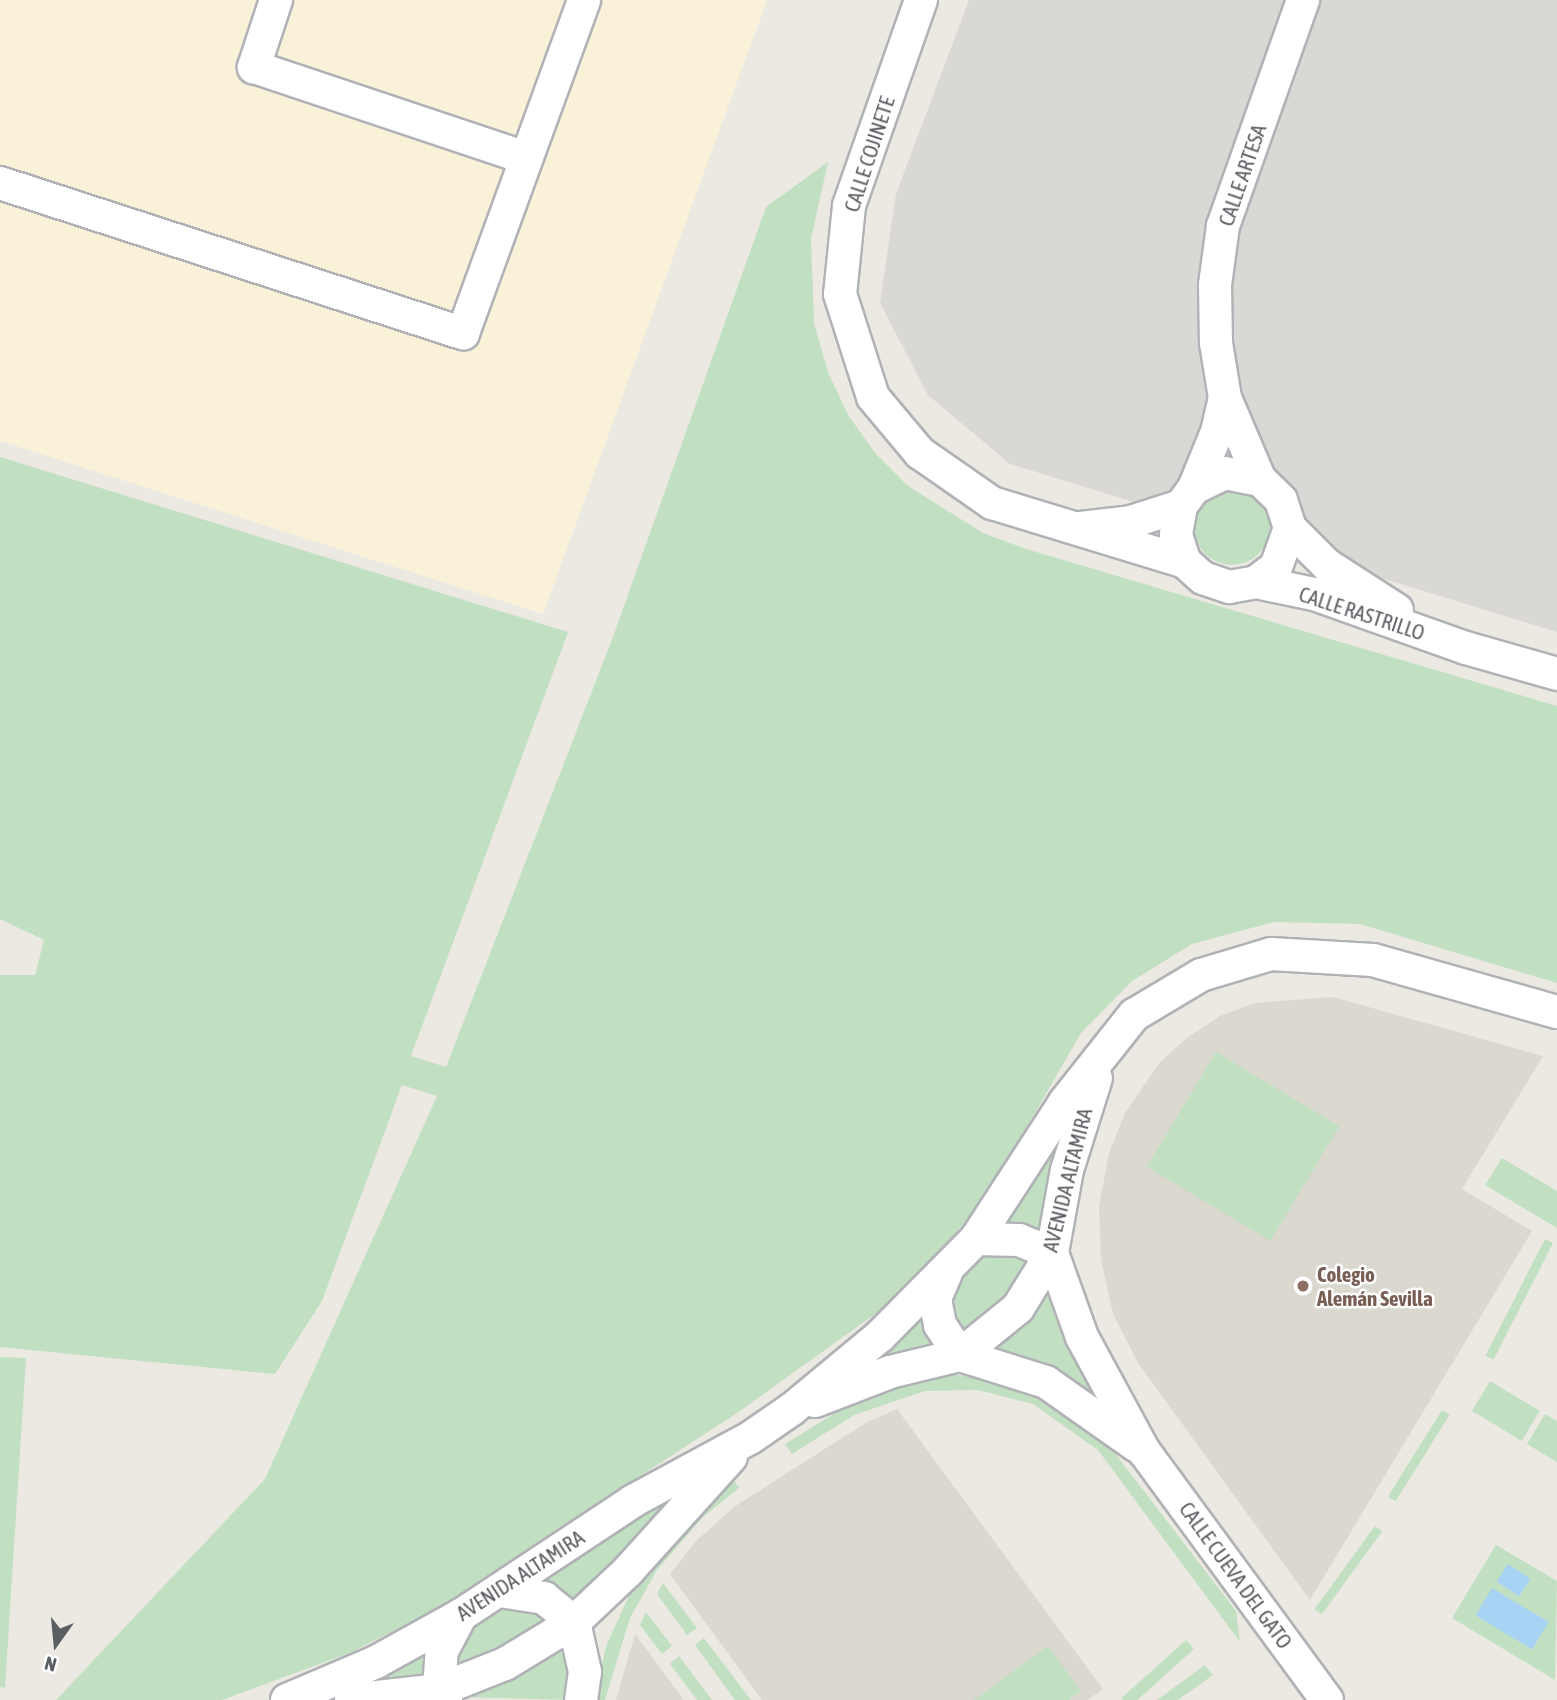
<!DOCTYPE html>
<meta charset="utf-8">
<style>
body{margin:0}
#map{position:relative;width:1557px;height:1700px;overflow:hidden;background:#ebe9e2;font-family:"Asap Condensed",sans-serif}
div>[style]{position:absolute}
.commercial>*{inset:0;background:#f9f2d9}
.industrial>*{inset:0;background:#dad8d4}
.education>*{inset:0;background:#dbd8d0}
.green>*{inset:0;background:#c1e0c2;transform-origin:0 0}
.round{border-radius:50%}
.water>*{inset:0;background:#a9d3f5;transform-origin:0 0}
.roads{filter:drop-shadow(2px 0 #b0b2b6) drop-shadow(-2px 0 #b0b2b6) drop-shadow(0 2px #b0b2b6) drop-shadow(0 -2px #b0b2b6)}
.minor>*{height:32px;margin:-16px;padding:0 16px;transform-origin:16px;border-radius:16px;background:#fff}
.dots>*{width:19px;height:19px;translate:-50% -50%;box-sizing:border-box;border:4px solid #fff;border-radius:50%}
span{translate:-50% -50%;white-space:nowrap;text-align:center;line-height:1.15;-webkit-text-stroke:5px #fff;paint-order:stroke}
.street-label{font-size:21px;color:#5a5d61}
.education-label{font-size:21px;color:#785e54;font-weight:700}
.left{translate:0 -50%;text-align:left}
.north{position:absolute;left:21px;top:1609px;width:70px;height:70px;-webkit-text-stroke:5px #fff;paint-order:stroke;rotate:195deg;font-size:19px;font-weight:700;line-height:28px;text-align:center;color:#5a5d61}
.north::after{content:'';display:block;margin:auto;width:24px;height:32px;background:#5a5d61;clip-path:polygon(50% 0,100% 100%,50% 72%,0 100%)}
</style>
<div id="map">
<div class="commercial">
<i style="clip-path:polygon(0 0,767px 0,543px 614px,0 441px)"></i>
</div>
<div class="industrial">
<i style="clip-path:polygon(969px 0,1557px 0,1557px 632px,1010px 464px,928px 395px,880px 303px,896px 194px)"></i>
</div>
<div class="education">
<i style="clip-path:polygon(1333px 997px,1543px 1056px,1462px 1189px,1532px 1231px,1310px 1600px,1138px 1363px,1113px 1314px,1101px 1259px,1099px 1206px,1109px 1153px,1125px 1113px,1160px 1062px,1188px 1037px,1220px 1016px,1255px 1003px)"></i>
<i style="clip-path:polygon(897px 1409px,1103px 1689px,1088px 1700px,762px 1700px,670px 1574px,696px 1541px,734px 1507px,867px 1422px)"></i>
<i style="clip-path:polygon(635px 1634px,684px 1700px,616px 1700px)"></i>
</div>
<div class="green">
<i style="clip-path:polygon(828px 162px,811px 239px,814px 323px,828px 372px,848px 415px,876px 454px,908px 486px,983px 533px,1026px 549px,1557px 706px,1557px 983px,1360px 924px,1274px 922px,1192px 944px,1132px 981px,1081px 1033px,1009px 1158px,971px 1215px,935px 1257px,885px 1307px,737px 1413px,436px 1609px,352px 1652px,222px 1700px,56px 1700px,265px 1479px,437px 1096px,402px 1085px,322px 1301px,275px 1374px,0 1347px,0 975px,35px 975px,44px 940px,0 919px,0 457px,568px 632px,411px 1056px,446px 1067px,613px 637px,766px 207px)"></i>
<i class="round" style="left:1194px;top:489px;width:76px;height:76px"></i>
<i style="left:1216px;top:1052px;width:144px;height:134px;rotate:31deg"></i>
<i style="clip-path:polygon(1060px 1132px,1064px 1133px,1045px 1234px,1004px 1226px)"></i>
<i style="clip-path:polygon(1502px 1158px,1557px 1191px,1557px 1228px,1485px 1185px)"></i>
<i style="left:1545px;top:1239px;width:9px;height:131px;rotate:27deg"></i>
<i style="clip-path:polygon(1013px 1251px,1035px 1260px,1012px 1296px,963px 1337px,953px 1314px,957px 1282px,985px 1255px)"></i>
<i style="clip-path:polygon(1053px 1279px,1110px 1406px,984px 1353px)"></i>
<i style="clip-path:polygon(926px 1311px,941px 1345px,864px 1370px)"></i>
<i style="clip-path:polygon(0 1357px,26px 1358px,5px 1688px,0 1687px)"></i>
<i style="clip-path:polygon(956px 1375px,995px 1379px,1035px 1392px,1104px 1439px,1236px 1611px,1240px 1642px,1098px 1450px,1033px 1404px,978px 1390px,925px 1391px,854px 1415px,792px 1454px,785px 1444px,866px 1394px,933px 1376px)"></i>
<i style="left:1490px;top:1381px;width:58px;height:35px;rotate:31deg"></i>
<i style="left:1442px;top:1410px;width:9px;height:102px;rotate:32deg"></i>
<i style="clip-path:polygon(1545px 1414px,1557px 1421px,1557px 1462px,1527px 1444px)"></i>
<i style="clip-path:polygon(733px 1479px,739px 1488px,702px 1518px,657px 1570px,630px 1618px,605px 1700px,593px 1700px,607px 1644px,634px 1585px,713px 1493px)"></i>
<i style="clip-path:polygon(672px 1491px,675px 1496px,575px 1607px,535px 1582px)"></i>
<i style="left:1375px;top:1526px;width:9px;height:103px;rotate:36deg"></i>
<i style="clip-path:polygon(1496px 1545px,1557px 1581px,1555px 1680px,1452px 1618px)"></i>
<i style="clip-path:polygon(663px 1583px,697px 1628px,687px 1635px,657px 1594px)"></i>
<i style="clip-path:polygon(504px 1608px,541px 1613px,551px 1624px,456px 1672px,453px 1658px,473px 1623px)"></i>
<i style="clip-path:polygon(646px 1612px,672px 1646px,662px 1654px,640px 1625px)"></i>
<i style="clip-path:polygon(704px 1638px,751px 1700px,735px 1700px,695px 1645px)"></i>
<i style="left:1186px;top:1640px;width:12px;height:87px;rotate:48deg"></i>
<i style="clip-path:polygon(567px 1643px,570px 1700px,461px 1697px)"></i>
<i style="clip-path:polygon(1048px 1646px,1081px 1691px,1069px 1700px,974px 1700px)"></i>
<i style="clip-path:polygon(427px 1649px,428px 1680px,348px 1691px)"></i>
<i style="clip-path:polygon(679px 1656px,712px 1700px,697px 1700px,670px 1664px)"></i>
<i style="clip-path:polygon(1205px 1665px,1213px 1675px,1178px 1700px,1157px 1700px)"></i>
</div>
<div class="water">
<i style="left:1508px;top:1564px;width:27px;height:21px;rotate:33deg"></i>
<i style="left:1492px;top:1588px;width:66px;height:32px;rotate:31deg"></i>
</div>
<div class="roads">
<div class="minor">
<i style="left:276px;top:0;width:71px;rotate:108.2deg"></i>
<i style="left:254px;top:67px;width:287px;rotate:18.5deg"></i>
<i style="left:921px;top:0;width:218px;rotate:109.3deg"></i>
<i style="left:849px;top:206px;width:88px;rotate:95.8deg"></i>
<i style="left:840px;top:294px;width:108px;rotate:72.2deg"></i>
<i style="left:873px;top:397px;width:73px;rotate:50deg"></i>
<i style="left:920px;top:453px;width:88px;rotate:34.8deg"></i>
<i style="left:992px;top:503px;width:202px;rotate:17deg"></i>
<i style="left:0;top:183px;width:487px;rotate:18deg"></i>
<i style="left:463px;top:333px;width:354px;rotate:-70deg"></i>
<i style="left:1260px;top:480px;width:36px;rotate:-169deg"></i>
<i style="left:1225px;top:473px;width:34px;rotate:154deg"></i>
<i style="left:1194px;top:488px;width:22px;rotate:126deg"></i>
<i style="left:1181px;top:506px;width:29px;rotate:100deg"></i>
<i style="left:1176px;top:535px;width:28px;rotate:72deg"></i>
<i style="left:1185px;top:562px;width:24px;rotate:42deg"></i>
<i style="left:1203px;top:578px;width:28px;rotate:19deg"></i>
<i style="left:1229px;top:587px;width:27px;rotate:-10deg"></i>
<i style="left:1256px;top:582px;width:25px;rotate:-37deg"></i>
<i style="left:1276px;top:567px;width:41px;rotate:-70.3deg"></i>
<i style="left:1290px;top:528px;width:29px;rotate:-108deg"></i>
<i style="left:1281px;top:500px;width:29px;rotate:-136deg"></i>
<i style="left:1260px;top:480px;width:89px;rotate:-113.1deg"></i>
<i style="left:1225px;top:398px;width:56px;rotate:-99.3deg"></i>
<i style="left:1216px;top:343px;width:58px;rotate:-91deg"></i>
<i style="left:1215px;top:285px;width:60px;rotate:-82.3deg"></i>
<i style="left:1223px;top:226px;width:240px;rotate:-70.5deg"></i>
<i style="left:1194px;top:488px;width:61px;rotate:-67.7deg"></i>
<i style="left:1217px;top:432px;width:35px;rotate:-77deg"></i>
<i style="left:1081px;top:528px;width:50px;rotate:-6.8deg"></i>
<i style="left:1131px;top:522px;width:52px;rotate:-17.7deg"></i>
<i style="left:1290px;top:528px;width:52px;rotate:45deg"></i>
<i style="left:1327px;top:565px;width:83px;rotate:32.7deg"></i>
<i style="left:1256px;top:582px;width:59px;rotate:11.7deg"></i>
<i style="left:1314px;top:594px;width:161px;rotate:19.6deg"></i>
<i style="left:1466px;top:648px;width:95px;rotate:15.9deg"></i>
<i style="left:976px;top:1239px;width:43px;rotate:1.3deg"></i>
<i style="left:1019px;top:1240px;width:35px;rotate:22deg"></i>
<i style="left:1052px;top:1253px;width:89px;rotate:70.3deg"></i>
<i style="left:1082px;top:1337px;width:130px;rotate:61.5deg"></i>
<i style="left:1144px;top:1451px;width:309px;rotate:53.7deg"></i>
<i style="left:946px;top:1273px;width:28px;rotate:113deg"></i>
<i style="left:935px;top:1299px;width:26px;rotate:79deg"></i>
<i style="left:940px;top:1325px;width:36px;rotate:56deg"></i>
<i style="left:960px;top:1355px;width:90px;rotate:17.4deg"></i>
<i style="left:1046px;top:1382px;width:111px;rotate:35.1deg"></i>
<i style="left:815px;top:1401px;width:80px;rotate:-21.1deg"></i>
<i style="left:890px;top:1372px;width:72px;rotate:-13.7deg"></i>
<i style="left:960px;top:1355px;width:75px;rotate:-39deg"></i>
<i style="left:1018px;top:1308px;width:65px;rotate:-58.3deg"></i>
<i style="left:1052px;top:1253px;width:84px;rotate:-79.8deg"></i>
<i style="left:1067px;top:1170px;width:96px;rotate:-72.5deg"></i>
<i style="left:500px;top:1591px;width:45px;rotate:9deg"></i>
<i style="left:544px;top:1598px;width:38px;rotate:39deg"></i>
<i style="left:574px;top:1622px;width:51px;rotate:77.6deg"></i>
<i style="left:585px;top:1672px;width:28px;rotate:98deg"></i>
<i style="left:287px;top:1700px;width:97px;rotate:-23.1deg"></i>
<i style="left:376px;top:1662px;width:97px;rotate:-28.9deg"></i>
<i style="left:461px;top:1615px;width:206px;rotate:-33.5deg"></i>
<i style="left:633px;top:1501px;width:133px;rotate:-28.3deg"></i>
<i style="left:750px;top:1438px;width:51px;rotate:-34.6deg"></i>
<i style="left:792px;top:1409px;width:114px;rotate:-39.7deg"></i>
<i style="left:880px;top:1336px;width:136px;rotate:-45.3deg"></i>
<i style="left:976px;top:1239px;width:163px;rotate:-57deg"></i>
<i style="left:1065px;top:1102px;width:111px;rotate:-51.6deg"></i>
<i style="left:1134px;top:1015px;width:78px;rotate:-30.8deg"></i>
<i style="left:1201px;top:975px;width:73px;rotate:-16.7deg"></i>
<i style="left:1271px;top:954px;width:102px;rotate:3.4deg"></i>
<i style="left:1373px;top:960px;width:191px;rotate:15.8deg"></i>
<i style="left:351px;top:1700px;width:89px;rotate:-6.5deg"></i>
<i style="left:439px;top:1690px;width:71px;rotate:-21.5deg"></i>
<i style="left:505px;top:1664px;width:81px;rotate:-31.3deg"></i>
<i style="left:574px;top:1622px;width:73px;rotate:-43.3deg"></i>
<i style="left:627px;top:1572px;width:155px;rotate:-47.9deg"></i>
<i style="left:446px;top:1700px;width:12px;rotate:-125deg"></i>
<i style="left:439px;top:1690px;width:39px;rotate:-86deg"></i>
<i style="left:442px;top:1651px;width:41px;rotate:-62.2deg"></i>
</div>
</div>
<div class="dots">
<i style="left:1303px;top:1286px;background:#8d6e63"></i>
</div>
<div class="street-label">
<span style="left:869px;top:154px;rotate:-72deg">CALLE COJINETE</span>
<span style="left:1242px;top:175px;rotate:-71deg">CALLE ARTESA</span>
<span style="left:1362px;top:613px;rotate:18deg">CALLE RASTRILLO</span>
<span style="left:1067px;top:1180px;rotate:-76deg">AVENIDA ALTAMIRA</span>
<span style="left:520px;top:1575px;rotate:-33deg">AVENIDA ALTAMIRA</span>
<span style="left:1236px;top:1575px;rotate:54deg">CALLE CUEVA DEL GATO</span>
</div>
<div class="education-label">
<span class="left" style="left:1317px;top:1286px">Colegio<br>Alemán Sevilla</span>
</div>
<div class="north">N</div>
</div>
